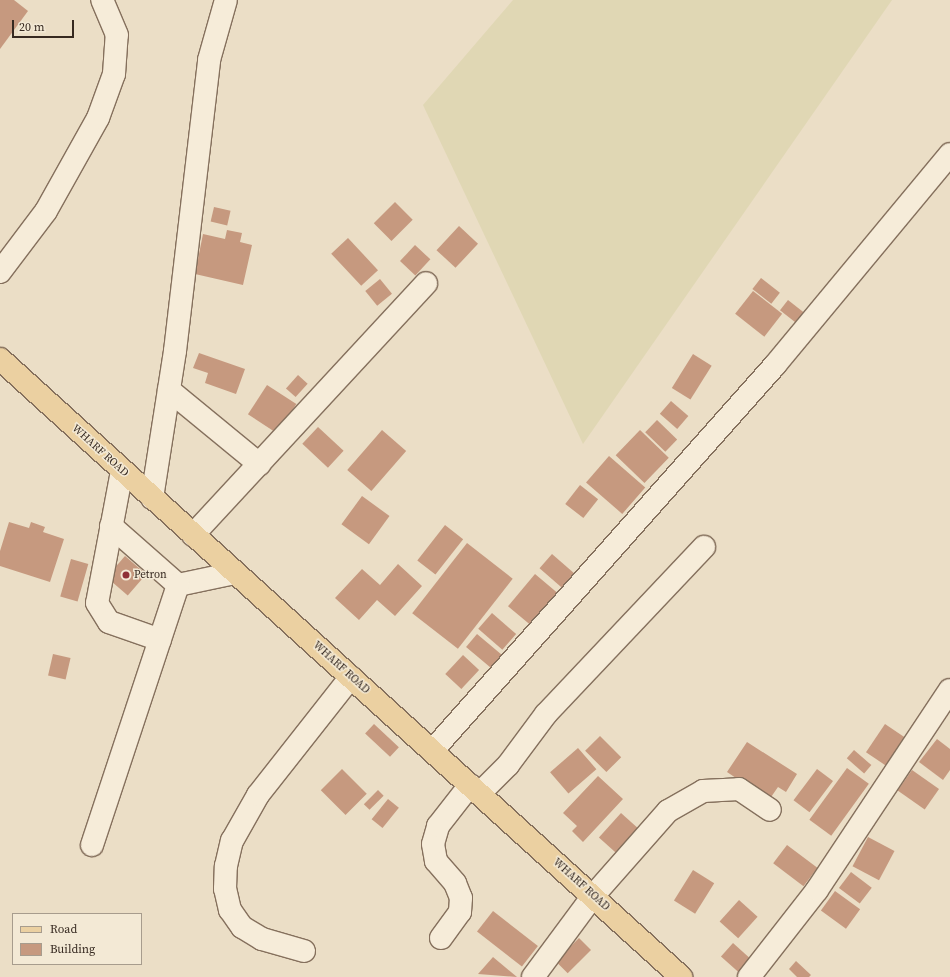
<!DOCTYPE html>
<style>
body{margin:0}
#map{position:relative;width:950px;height:977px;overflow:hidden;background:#ebdec6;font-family:"Source Serif 4",serif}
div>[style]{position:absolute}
.farmland>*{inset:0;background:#e0d7b4}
.building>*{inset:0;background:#c6997f;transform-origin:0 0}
.roads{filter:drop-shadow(1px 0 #85705d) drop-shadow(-1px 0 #85705d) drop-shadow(0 1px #85705d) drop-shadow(0 -1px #85705d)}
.minor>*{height:22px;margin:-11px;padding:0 11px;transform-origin:11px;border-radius:11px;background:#f6ecd9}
.major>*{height:22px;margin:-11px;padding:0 11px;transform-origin:11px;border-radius:11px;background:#ebd0a1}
.dots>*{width:11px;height:11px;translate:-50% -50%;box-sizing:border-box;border:2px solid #f3e9d5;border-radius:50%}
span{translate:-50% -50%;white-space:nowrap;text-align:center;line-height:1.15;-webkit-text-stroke:3px #f3e9d5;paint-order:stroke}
.street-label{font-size:11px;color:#362920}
.poi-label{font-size:11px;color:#362920}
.left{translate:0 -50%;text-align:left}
.legend{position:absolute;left:12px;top:913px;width:130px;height:52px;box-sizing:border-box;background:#f3e9d5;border:1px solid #a79c8d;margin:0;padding:5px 7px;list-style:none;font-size:12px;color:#362920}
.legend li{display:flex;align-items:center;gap:8px;height:20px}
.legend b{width:20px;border:1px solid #a79c8d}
.scale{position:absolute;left:12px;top:20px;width:62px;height:18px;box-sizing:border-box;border:2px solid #362920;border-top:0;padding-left:5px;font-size:12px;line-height:14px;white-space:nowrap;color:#362920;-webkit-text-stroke:3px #f3e9d5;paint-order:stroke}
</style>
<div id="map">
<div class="farmland">
<i style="clip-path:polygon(513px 0,892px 0,583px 444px,423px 105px)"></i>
</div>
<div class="building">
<i style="clip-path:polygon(0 0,14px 0,28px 11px,0 49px)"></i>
<i style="left:395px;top:202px;width:25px;height:30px;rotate:45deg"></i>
<i style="left:214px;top:207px;width:17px;height:15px;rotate:13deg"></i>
<i style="left:459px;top:226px;width:26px;height:33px;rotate:43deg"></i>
<i style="clip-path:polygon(227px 230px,242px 233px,240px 242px,252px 245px,243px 285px,195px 274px,203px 234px,225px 239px)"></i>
<i style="left:348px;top:238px;width:44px;height:23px;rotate:47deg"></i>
<i style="left:415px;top:245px;width:21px;height:22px;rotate:43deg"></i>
<i style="left:761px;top:278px;width:24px;height:14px;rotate:38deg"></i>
<i style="left:380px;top:279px;width:19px;height:19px;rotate:51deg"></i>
<i style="left:753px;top:291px;width:37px;height:29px;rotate:38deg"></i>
<i style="left:788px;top:300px;width:23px;height:13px;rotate:38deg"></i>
<i style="clip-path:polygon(199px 353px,245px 369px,236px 394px,205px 383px,208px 373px,193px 368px)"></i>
<i style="left:693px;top:354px;width:22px;height:40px;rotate:32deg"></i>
<i style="left:298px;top:375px;width:13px;height:18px;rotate:42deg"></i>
<i style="left:267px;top:385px;width:35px;height:35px;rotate:33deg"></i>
<i style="left:671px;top:401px;width:23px;height:17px;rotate:41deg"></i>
<i style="left:657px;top:420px;width:28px;height:17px;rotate:44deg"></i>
<i style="left:318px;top:427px;width:35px;height:23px;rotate:43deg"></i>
<i style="left:382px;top:430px;width:32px;height:53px;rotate:41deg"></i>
<i style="left:640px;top:430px;width:40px;height:35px;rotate:44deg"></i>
<i style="left:609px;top:456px;width:48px;height:35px;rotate:41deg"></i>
<i style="left:580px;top:485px;width:23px;height:24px;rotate:38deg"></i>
<i style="left:362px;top:496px;width:34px;height:35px;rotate:36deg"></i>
<i style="clip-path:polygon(9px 522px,29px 528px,31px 522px,45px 527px,43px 532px,64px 539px,50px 582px,0 566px,0 551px)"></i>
<i style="left:445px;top:525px;width:23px;height:45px;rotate:38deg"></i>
<i style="left:467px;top:543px;width:58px;height:89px;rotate:38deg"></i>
<i style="left:552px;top:554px;width:32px;height:19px;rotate:41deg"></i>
<i style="left:125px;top:556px;width:28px;height:28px;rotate:41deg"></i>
<i style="left:71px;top:559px;width:18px;height:39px;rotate:16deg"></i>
<i style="clip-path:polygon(398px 564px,422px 586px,395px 616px,377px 600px,359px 620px,335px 598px,362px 569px,380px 585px)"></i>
<i style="left:535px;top:574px;width:31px;height:42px;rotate:40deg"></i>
<i style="left:492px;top:613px;width:32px;height:21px;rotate:41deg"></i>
<i style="left:477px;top:634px;width:35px;height:17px;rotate:40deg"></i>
<i style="left:53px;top:654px;width:18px;height:22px;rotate:13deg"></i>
<i style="left:463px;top:655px;width:22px;height:26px;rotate:43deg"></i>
<i style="left:374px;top:724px;width:34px;height:13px;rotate:43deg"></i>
<i style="left:885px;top:724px;width:25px;height:34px;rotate:34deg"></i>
<i style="left:600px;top:736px;width:30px;height:21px;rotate:45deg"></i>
<i style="clip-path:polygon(937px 739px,950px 749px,950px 770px,943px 780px,919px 762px)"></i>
<i style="clip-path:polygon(747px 742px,797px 774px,786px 792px,778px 787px,769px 800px,727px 772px)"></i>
<i style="left:578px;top:748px;width:28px;height:37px;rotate:49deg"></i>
<i style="left:854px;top:750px;width:23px;height:11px;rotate:41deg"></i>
<i style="left:847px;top:768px;width:27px;height:64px;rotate:36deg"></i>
<i style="left:342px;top:769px;width:35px;height:30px;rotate:45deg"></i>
<i style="left:817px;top:769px;width:20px;height:39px;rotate:37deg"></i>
<i style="left:912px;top:770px;width:33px;height:25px;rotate:35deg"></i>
<i style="clip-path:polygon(598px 776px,623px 799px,583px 842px,572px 831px,577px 826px,563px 813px)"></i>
<i style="left:378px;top:790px;width:8px;height:20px;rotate:45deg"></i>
<i style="left:388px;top:799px;width:14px;height:26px;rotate:39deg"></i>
<i style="left:621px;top:813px;width:24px;height:33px;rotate:42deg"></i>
<i style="left:868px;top:837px;width:30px;height:33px;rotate:28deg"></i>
<i style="left:787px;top:845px;width:38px;height:23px;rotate:37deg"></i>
<i style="left:693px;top:870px;width:25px;height:36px;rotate:32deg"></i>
<i style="left:851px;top:872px;width:26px;height:20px;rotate:37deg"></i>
<i style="left:835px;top:891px;width:31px;height:24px;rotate:36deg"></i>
<i style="left:739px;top:900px;width:25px;height:29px;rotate:42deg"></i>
<i style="left:493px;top:911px;width:57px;height:26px;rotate:38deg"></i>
<i style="left:579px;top:938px;width:17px;height:33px;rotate:45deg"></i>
<i style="left:733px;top:943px;width:25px;height:18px;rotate:42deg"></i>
<i style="clip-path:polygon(493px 957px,517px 977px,478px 974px)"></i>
<i style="clip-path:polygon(796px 961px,811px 975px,809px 977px,797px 977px,789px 969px)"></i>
</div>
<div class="roads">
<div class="minor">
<i style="left:0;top:272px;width:76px;rotate:-53deg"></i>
<i style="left:46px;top:211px;width:107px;rotate:-60.8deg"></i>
<i style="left:98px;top:118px;width:47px;rotate:-70deg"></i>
<i style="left:114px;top:74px;width:39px;rotate:-86deg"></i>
<i style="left:117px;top:35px;width:38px;rotate:-113deg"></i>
<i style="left:169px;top:390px;width:117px;rotate:39.4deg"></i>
<i style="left:122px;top:471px;width:134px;rotate:100.7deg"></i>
<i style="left:97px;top:603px;width:22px;rotate:58deg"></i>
<i style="left:109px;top:622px;width:54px;rotate:19.4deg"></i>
<i style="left:152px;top:498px;width:149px;rotate:-81.1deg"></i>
<i style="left:175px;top:351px;width:293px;rotate:-83.3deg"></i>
<i style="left:209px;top:60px;width:62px;rotate:-74.2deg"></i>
<i style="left:111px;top:526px;width:89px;rotate:41.4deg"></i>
<i style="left:193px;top:535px;width:343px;rotate:-47.2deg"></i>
<i style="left:178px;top:585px;width:58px;rotate:-11.9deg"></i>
<i style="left:433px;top:750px;width:515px;rotate:-48.38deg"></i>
<i style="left:775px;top:365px;width:274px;rotate:-50.3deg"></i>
<i style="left:480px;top:793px;width:40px;rotate:-45deg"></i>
<i style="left:508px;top:765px;width:64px;rotate:-53.3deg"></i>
<i style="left:546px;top:714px;width:230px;rotate:-46.6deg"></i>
<i style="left:92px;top:845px;width:274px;rotate:-71.7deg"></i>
<i style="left:441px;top:938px;width:32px;rotate:-54deg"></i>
<i style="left:460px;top:912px;width:14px;rotate:-86deg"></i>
<i style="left:461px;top:898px;width:16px;rotate:-112deg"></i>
<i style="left:455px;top:883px;width:29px;rotate:-131deg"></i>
<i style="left:436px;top:861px;width:17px;rotate:-100deg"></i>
<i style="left:433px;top:844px;width:19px;rotate:-74deg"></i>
<i style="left:438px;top:826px;width:52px;rotate:-52deg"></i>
<i style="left:304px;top:951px;width:44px;rotate:-164.1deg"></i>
<i style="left:262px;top:939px;width:23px;rotate:-149deg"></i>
<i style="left:242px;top:927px;width:21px;rotate:-125deg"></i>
<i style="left:230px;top:910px;width:22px;rotate:-103deg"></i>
<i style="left:225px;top:889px;width:23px;rotate:-88deg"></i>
<i style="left:226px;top:866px;width:26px;rotate:-77deg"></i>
<i style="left:232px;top:841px;width:53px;rotate:-60.5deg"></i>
<i style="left:258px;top:795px;width:150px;rotate:-51.8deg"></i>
<i style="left:533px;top:977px;width:101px;rotate:-53.5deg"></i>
<i style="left:593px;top:896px;width:113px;rotate:-48.6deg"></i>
<i style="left:668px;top:811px;width:40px;rotate:-29.7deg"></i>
<i style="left:703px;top:791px;width:36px;rotate:-3deg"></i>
<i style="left:739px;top:789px;width:37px;rotate:34deg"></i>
<i style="left:749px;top:977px;width:110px;rotate:-52deg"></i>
<i style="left:817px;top:890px;width:240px;rotate:-56.4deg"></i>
</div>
<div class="major">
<i style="left:0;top:359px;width:920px;rotate:42.22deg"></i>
</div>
</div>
<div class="dots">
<i style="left:126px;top:575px;background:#8f3137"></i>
</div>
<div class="street-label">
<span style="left:100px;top:451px;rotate:42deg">WHARF ROAD</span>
<span style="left:341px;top:668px;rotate:42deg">WHARF ROAD</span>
<span style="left:581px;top:885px;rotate:42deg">WHARF ROAD</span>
</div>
<div class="poi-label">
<span class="left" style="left:134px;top:575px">Petron</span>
</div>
<ul class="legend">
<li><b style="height:5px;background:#ebd0a1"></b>Road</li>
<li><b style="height:11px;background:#c6997f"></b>Building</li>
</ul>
<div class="scale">20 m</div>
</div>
